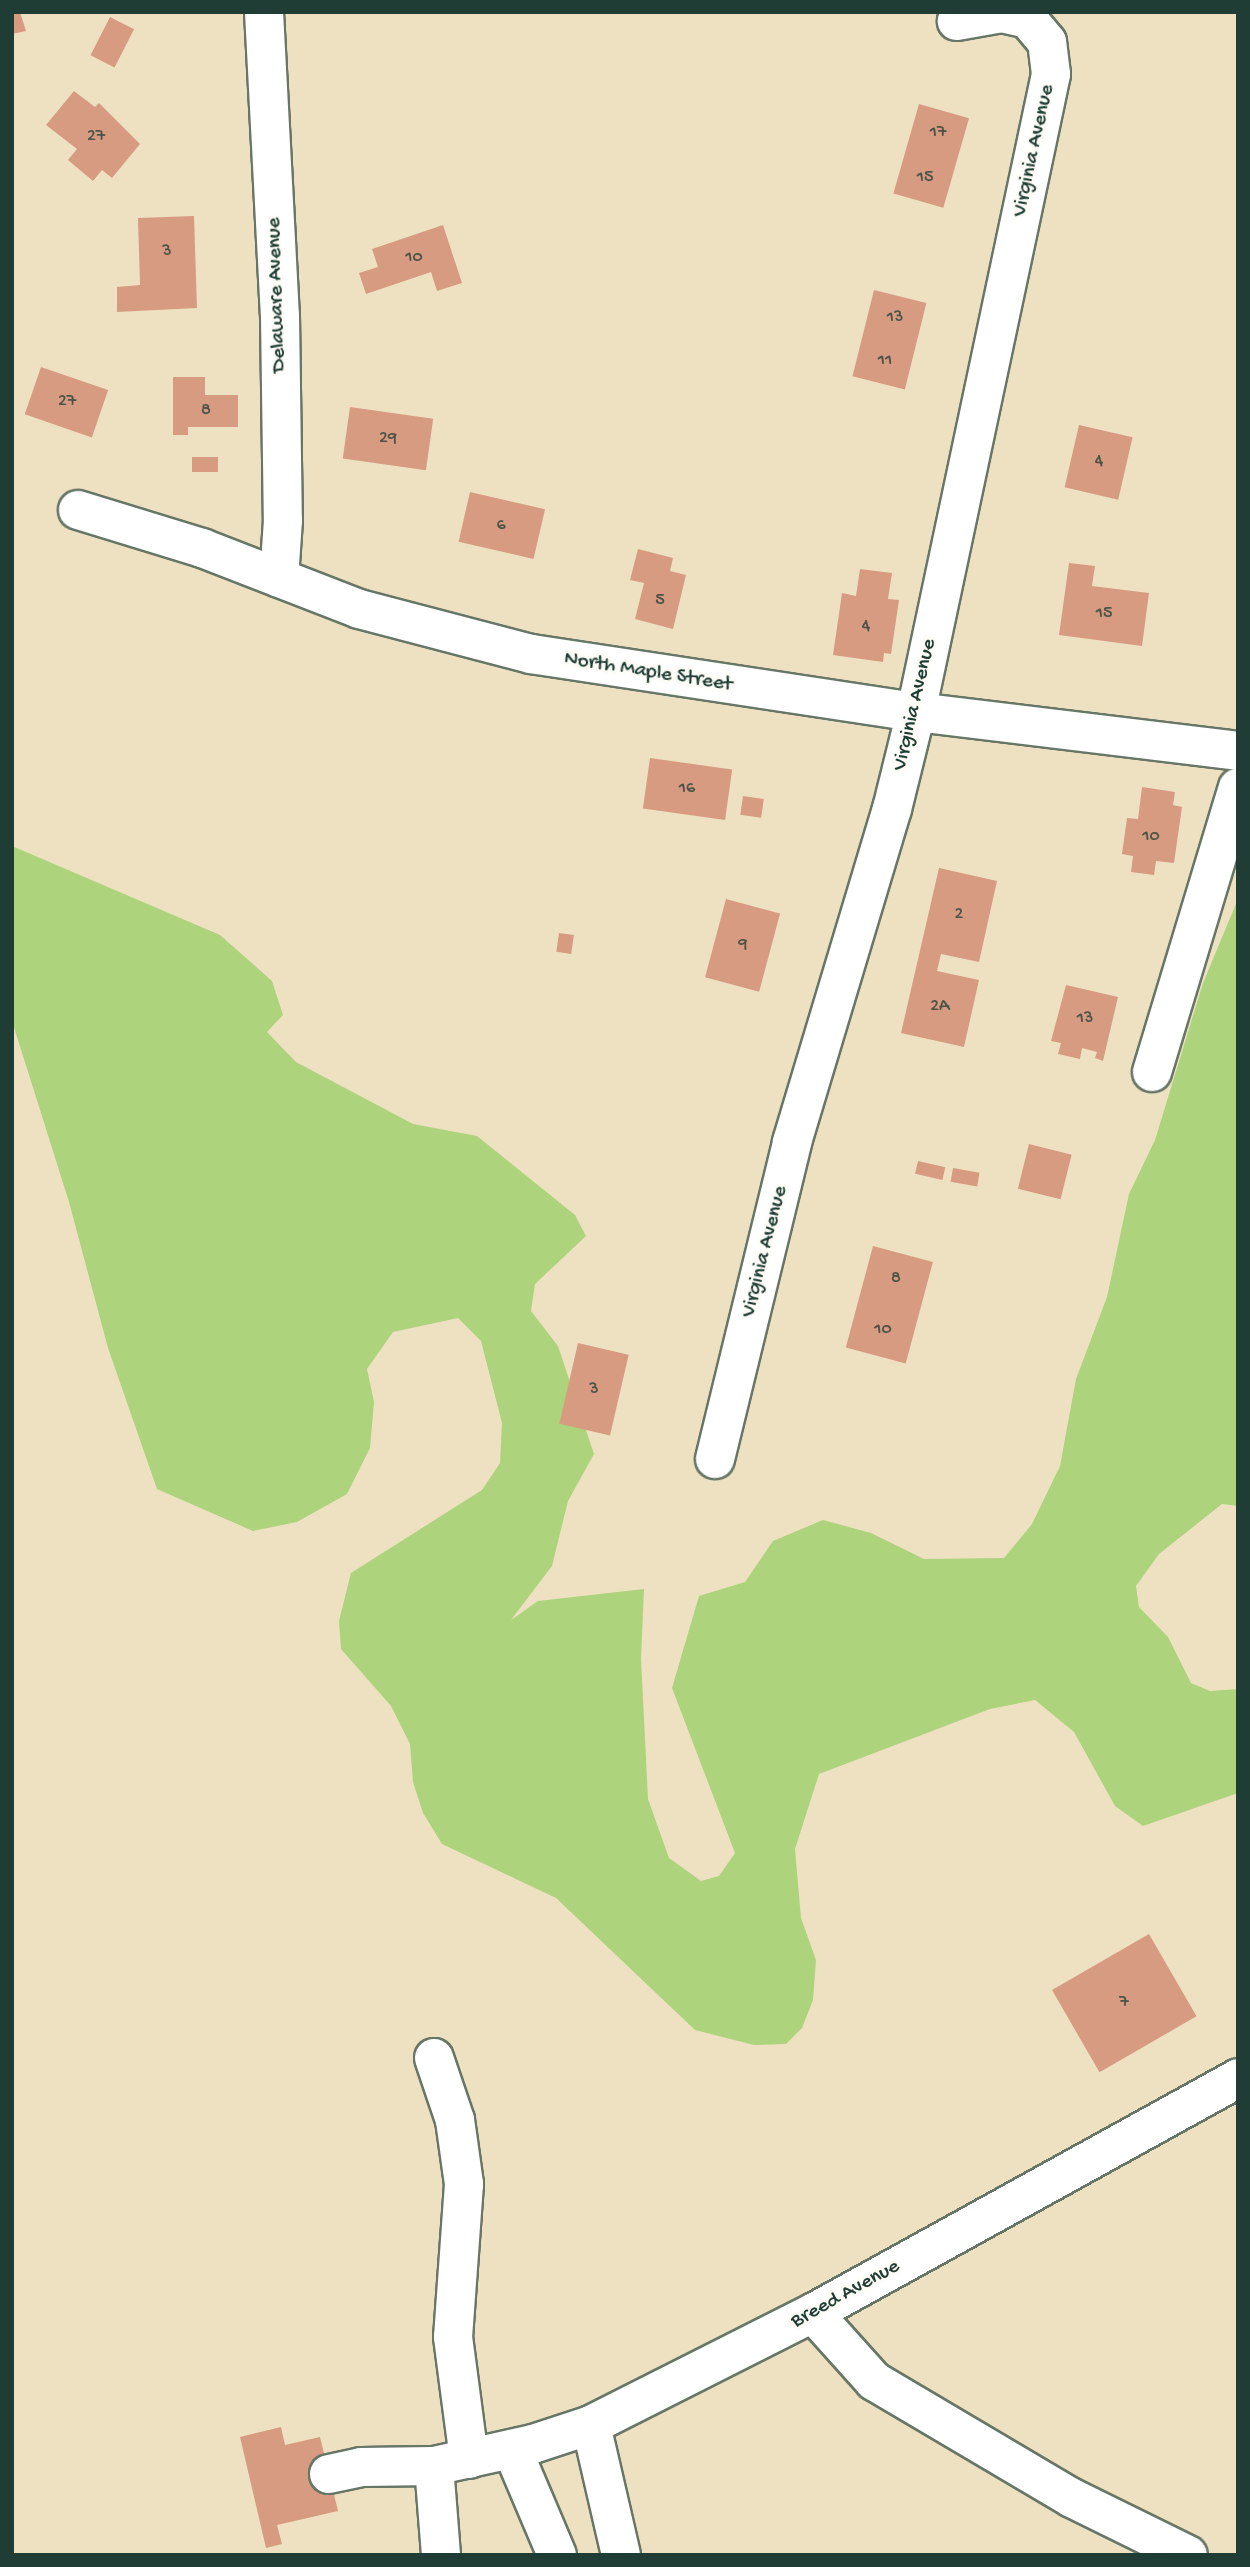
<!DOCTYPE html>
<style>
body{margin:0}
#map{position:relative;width:1250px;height:2567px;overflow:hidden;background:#eee1c2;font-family:"Gochi Hand",sans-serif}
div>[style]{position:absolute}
.green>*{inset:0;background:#add37d}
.building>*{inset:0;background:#d79b81;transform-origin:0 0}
.roads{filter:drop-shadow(2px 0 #677666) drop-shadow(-2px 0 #677666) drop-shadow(0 2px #677666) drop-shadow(0 -2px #677666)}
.minor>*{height:38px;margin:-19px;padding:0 19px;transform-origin:19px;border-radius:19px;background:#fff}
span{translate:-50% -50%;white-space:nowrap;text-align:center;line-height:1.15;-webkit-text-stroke:6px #fdfcf7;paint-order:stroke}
.number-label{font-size:18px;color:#4d5447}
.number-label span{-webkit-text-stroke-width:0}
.street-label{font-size:21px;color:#1f3d34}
.frame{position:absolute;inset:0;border:14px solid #1f3d34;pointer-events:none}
</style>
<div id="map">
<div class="green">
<i style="clip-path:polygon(12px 846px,220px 935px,272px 981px,283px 1015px,267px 1032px,296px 1062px,413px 1124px,477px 1136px,575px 1215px,586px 1236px,535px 1284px,531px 1311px,558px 1346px,594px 1454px,568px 1501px,552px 1566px,511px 1620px,538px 1601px,644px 1589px,641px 1659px,648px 1799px,669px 1858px,701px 1881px,719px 1876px,735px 1853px,672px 1688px,699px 1596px,745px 1582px,773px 1541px,823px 1520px,871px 1533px,924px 1559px,1004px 1558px,1032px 1524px,1060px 1466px,1076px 1379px,1107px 1297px,1129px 1194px,1155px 1140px,1203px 983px,1238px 899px,1238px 1506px,1222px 1504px,1159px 1554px,1136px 1586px,1139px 1607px,1168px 1637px,1191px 1683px,1210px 1691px,1238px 1689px,1238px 1793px,1143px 1826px,1115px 1806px,1074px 1732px,1035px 1700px,990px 1709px,819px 1774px,795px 1849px,801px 1918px,816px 1960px,813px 2000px,802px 2028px,786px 2044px,754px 2045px,695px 2030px,556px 1898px,442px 1844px,423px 1813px,413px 1782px,410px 1744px,391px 1706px,341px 1649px,339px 1621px,351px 1573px,482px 1490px,500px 1463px,502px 1423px,481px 1341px,458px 1318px,393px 1332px,367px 1369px,374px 1402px,370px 1448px,347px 1494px,297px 1522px,253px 1531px,157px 1489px,108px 1348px,69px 1202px,12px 1021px)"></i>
</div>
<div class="building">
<i style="clip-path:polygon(12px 12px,20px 12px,26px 31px,12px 34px)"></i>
<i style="left:110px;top:17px;width:27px;height:43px;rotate:27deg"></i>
<i style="clip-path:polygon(74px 91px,95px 107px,99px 103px,140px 144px,112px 178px,102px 170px,93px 181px,68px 160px,77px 149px,46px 125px)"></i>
<i style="left:919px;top:104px;width:52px;height:93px;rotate:16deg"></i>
<i style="clip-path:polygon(194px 216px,197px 308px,117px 312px,117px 287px,140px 285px,138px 218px)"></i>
<i style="clip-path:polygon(443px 225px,462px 283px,437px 291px,431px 272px,366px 294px,359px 273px,378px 267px,372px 249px)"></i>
<i style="left:874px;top:290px;width:54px;height:89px;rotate:14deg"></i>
<i style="left:41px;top:367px;width:71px;height:50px;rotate:19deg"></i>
<i style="clip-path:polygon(173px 377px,205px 377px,205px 395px,238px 395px,238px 427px,188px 427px,188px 435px,173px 435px)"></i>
<i style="left:350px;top:407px;width:84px;height:52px;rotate:8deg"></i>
<i style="left:1079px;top:425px;width:55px;height:64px;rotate:13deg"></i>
<i style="left:192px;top:457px;width:26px;height:15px"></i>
<i style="left:470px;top:492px;width:77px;height:51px;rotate:13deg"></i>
<i style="clip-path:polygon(638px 549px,673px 558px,670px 571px,686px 575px,673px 629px,635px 619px,644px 583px,630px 580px)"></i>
<i style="clip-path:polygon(1069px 563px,1095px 566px,1092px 586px,1149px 593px,1142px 646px,1059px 635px)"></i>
<i style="clip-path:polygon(860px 569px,892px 573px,888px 599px,899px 600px,891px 654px,884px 653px,883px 662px,833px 655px,842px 593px,856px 596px)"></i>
<i style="left:650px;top:758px;width:83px;height:51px;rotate:8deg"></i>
<i style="clip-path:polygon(1142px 787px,1175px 792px,1173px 805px,1182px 807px,1174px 863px,1156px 861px,1154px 875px,1131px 872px,1133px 856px,1122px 854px,1127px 818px,1138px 819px)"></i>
<i style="left:743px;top:796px;width:21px;height:19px;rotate:8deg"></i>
<i style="clip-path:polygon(939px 868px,997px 881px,979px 962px,941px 954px,937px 971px,979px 980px,964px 1047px,901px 1033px)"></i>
<i style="left:726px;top:899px;width:56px;height:81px;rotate:15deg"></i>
<i style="left:559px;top:933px;width:15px;height:19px;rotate:8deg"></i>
<i style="clip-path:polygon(1066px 985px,1118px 997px,1103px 1061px,1095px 1058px,1097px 1052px,1082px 1048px,1080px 1059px,1058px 1054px,1061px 1043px,1051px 1041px)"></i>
<i style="left:1029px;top:1144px;width:44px;height:46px;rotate:14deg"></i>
<i style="left:918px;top:1161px;width:28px;height:13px;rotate:13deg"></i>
<i style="left:953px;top:1168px;width:27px;height:14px;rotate:10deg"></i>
<i style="left:873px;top:1246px;width:62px;height:105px;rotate:15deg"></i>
<i style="left:578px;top:1343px;width:52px;height:83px;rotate:13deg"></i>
<i style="left:1149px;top:1934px;width:95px;height:112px;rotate:60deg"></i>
<i style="clip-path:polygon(281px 2427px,285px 2445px,320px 2437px,338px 2511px,277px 2525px,282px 2544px,266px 2548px,240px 2437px)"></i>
</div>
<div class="roads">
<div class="minor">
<i style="left:264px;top:12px;width:304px;rotate:87deg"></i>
<i style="left:280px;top:316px;width:204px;rotate:89.2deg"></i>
<i style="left:283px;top:520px;width:58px;rotate:93.9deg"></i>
<i style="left:78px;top:510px;width:130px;rotate:17deg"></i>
<i style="left:202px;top:548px;width:168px;rotate:21.2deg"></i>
<i style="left:359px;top:609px;width:178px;rotate:14.7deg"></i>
<i style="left:531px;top:654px;width:389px;rotate:8.6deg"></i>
<i style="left:916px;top:712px;width:324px;rotate:6.9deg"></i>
<i style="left:1152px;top:1072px;width:297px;rotate:-73.2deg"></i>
<i style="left:715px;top:1459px;width:326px;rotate:-76.3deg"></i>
<i style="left:792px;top:1142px;width:348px;rotate:-73.3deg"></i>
<i style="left:892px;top:809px;width:100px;rotate:-76.1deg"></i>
<i style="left:916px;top:712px;width:652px;rotate:-78.05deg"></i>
<i style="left:1051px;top:74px;width:32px;rotate:-97deg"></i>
<i style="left:1047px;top:42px;width:30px;rotate:-130deg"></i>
<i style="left:1028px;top:19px;width:27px;rotate:-167deg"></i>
<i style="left:1002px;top:13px;width:46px;rotate:169.9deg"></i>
<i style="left:434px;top:2058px;width:65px;rotate:71.3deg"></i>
<i style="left:455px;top:2120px;width:65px;rotate:82deg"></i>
<i style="left:464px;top:2184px;width:153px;rotate:94.1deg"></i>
<i style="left:453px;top:2337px;width:123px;rotate:82.5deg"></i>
<i style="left:813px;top:2313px;width:91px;rotate:48.1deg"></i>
<i style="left:874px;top:2381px;width:230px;rotate:30.6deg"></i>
<i style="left:1072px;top:2498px;width:129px;rotate:26.2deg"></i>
<i style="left:591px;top:2425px;width:133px;rotate:77deg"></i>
<i style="left:512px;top:2449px;width:115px;rotate:67deg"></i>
<i style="left:434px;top:2466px;width:89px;rotate:85.5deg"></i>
<i style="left:329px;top:2474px;width:33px;rotate:-12deg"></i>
<i style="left:361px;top:2467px;width:73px;rotate:-0.8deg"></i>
<i style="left:434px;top:2466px;width:101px;rotate:-12.5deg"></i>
<i style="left:533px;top:2444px;width:61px;rotate:-18.1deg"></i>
<i style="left:591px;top:2425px;width:249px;rotate:-26.8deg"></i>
<i style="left:813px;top:2313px;width:486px;rotate:-28.9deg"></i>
</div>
</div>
<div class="number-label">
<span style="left:938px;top:133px">17</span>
<span style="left:96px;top:137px">27</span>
<span style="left:925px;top:178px">15</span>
<span style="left:167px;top:252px">3</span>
<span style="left:414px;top:258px">10</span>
<span style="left:895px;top:318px">13</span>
<span style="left:885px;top:361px">11</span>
<span style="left:67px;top:402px">27</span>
<span style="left:206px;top:411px">8</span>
<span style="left:388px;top:439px">29</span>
<span style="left:1099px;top:462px">4</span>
<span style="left:501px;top:526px">6</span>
<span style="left:660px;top:601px">5</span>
<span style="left:1104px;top:614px">15</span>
<span style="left:866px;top:627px">4</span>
<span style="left:687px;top:789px">16</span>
<span style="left:1151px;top:837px">10</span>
<span style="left:959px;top:915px">2</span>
<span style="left:743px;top:945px">9</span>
<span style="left:940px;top:1007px">2A</span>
<span style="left:1085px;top:1019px">13</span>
<span style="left:896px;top:1279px">8</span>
<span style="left:883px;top:1330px">10</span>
<span style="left:594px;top:1390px">3</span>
<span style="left:1124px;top:2003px">7</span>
</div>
<div class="street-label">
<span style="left:1035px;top:151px;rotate:-78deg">Virginia Avenue</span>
<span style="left:278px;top:295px;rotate:-92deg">Delaware Avenue</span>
<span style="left:648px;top:673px;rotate:9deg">North Maple Street</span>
<span style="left:916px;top:705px;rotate:-77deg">Virginia Avenue</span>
<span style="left:766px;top:1252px;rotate:-76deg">Virginia Avenue</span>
<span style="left:846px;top:2295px;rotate:-29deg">Breed Avenue</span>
</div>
<div class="frame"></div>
</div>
